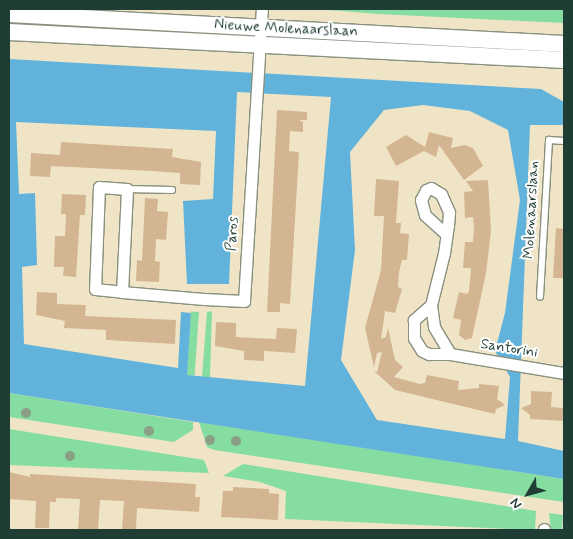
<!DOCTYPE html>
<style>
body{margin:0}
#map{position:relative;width:573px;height:539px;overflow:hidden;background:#f0e4c7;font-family:Mynerve,sans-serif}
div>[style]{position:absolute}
.green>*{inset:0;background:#85dda2;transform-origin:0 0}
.water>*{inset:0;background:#61b3dc}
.building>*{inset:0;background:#d3b691}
.roads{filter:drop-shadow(1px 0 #88907e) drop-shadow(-1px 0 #88907e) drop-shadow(0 1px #88907e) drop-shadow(0 -1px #88907e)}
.lane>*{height:5.5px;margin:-2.75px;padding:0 2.75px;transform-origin:2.75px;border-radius:2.75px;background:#fff}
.street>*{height:11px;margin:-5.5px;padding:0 5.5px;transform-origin:5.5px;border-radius:5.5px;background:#fff}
.secondary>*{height:16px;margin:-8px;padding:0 8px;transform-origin:8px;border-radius:8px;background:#fff}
.trees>*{width:10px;height:10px;margin:-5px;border-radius:50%;background:#8b9e86}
span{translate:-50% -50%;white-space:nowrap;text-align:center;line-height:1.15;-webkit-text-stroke:4px #fff;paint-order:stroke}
.street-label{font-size:15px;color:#1f3d34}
.frame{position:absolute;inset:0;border:10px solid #1f3d34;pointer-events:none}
.north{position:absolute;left:503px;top:469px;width:50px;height:50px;-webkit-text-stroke:4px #fff;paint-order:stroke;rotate:232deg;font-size:14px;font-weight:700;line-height:20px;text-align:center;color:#1f3d34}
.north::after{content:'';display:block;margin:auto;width:18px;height:22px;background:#1f3d34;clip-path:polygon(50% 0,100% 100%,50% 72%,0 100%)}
</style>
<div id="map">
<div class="green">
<i style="clip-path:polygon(316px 9px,564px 10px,564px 23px,378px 14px)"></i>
<i style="clip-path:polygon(212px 311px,210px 377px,202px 377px,207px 312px)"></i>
<i style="left:199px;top:312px;width:64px;height:8px;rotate:94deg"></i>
<i style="clip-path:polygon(9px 393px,193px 422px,193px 430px,174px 442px,9px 417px)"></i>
<i style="clip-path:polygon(199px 422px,564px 479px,564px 502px,214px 450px,207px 447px)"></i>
<i style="clip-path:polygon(9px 429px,204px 460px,209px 473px,9px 465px)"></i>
<i style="clip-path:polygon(243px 464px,536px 511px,535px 530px,285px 519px,286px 491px,260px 482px,223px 476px)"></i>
<i style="clip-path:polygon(549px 513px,563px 515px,562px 530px,551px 530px)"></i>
</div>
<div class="water">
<i style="clip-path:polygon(evenodd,9px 59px,541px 89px,564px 102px,564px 125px,530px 125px,518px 441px,564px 451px,564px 479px,9px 393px,9px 59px,237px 92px,331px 97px,305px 386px,187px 375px,191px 313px,181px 312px,178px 368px,24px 344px,22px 267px,37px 265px,35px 193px,19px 194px,16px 122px,216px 131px,213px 199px,183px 201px,187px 284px,229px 284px,237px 92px,9px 59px,423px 105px,470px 111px,508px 130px,520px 200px,505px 313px,495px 351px,510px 377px,505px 439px,377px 420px,341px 360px,355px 250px,350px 152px,384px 110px,423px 105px)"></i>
</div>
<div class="building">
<i style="clip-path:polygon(277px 110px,307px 112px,307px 120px,299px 120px,303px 122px,303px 132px,290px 131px,289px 151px,299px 152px,290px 304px,280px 303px,280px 312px,267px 312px)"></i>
<i style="clip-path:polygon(429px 132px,453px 138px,451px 148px,465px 145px,473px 148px,483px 166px,464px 180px,439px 145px,436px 157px,424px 151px,396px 166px,386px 147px,406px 135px,425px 147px)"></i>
<i style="clip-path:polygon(61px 142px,173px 149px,172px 157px,201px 162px,200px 185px,180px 184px,180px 173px,151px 171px,51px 166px,50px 177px,30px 176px,31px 153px,60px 155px)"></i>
<i style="clip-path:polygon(376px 179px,399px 181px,396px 223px,401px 223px,400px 233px,409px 234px,407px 260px,402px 260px,399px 272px,398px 287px,402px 289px,395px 313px,385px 311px,381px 339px,386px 337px,388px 328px,395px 360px,403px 367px,394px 377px,420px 384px,425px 383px,427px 375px,459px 381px,458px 390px,479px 388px,479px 384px,499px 386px,497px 399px,505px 405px,496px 409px,495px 414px,395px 390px,374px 371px,377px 372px,382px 352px,377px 353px,374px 367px,365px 328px,381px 270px,384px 216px,374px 216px)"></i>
<i style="clip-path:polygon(488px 180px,491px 231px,486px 273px,472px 338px,465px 340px,459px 335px,461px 320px,453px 318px,459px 292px,467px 294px,469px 291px,471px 268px,463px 268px,465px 242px,473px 242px,474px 228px,473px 217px,465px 218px,464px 192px,473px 191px,466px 181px)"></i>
<i style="clip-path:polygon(62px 194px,86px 195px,85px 215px,80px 215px,76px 277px,63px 276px,64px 267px,54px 267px,55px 236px,65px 236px,66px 214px,61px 214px)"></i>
<i style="clip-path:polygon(145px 198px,158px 199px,157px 211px,168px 212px,166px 240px,156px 239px,155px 261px,160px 262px,159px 282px,136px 281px,137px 260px,142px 261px)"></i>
<i style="clip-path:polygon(556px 228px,564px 229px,564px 278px,553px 278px)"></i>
<i style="clip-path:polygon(37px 292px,57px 293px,57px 304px,86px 305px,85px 316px,176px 320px,175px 344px,106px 340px,106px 330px,64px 328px,65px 321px,36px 315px)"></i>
<i style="clip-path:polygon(216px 322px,236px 323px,236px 337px,276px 339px,277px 328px,297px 329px,295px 353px,264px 351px,264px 361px,244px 360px,244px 351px,215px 346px)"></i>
<i style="clip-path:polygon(531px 391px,552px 392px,551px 407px,564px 408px,564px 421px,530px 419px,530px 415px,521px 408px,531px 404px)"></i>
<i style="clip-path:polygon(9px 472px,30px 477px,30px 474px,196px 484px,195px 497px,200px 497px,199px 512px,137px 508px,136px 530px,122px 530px,124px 501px,100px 500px,98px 530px,78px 530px,80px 499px,56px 498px,56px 502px,50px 502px,49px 528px,35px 528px,36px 501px,9px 499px)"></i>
<i style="clip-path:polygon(233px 487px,269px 489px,269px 493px,279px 494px,278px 520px,221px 517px,223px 491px,233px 491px)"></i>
</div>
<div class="roads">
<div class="lane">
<i style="left:127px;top:189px;width:45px;rotate:1.3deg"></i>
<i style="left:540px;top:297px;width:157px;rotate:-86.7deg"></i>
<i style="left:549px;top:140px;width:15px;rotate:4deg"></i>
</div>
<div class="street">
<i style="left:446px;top:234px;width:28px;rotate:-138deg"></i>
<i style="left:425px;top:215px;width:16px;rotate:-105deg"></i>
<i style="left:421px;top:200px;width:11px;rotate:-63deg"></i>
<i style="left:426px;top:190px;width:5px;rotate:-22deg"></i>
<i style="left:431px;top:188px;width:12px;rotate:31deg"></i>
<i style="left:441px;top:194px;width:20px;rotate:66deg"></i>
<i style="left:449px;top:212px;width:13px;rotate:94deg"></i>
<i style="left:448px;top:225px;width:28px;rotate:98deg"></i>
<i style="left:444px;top:253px;width:54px;rotate:104deg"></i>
<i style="left:431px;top:305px;width:22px;rotate:82deg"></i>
<i style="left:434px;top:327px;width:31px;rotate:59deg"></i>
<i style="left:450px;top:354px;width:116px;rotate:9.5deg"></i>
<i style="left:122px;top:292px;width:103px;rotate:-87.2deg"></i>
<i style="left:127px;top:189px;width:28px;rotate:-176deg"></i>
<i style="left:99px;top:187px;width:102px;rotate:92.2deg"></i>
<i style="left:95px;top:289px;width:27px;rotate:6deg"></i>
<i style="left:122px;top:292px;width:82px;rotate:4.9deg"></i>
<i style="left:204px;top:299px;width:40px;rotate:2.9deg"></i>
<i style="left:244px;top:301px;width:293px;rotate:-86.5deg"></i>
<i style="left:431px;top:305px;width:23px;rotate:139deg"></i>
<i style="left:414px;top:320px;width:18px;rotate:90deg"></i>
<i style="left:414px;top:338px;width:15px;rotate:58deg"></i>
<i style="left:422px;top:351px;width:8px;rotate:23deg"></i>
<i style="left:429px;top:354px;width:21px"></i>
<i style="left:544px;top:530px;width:1px;rotate:-90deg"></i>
</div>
<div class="secondary">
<i style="left:9px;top:14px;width:556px;rotate:3.09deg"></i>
<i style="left:9px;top:32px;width:556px;rotate:2.89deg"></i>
</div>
</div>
<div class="trees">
<i style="left:26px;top:413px"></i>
<i style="left:149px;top:431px"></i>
<i style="left:210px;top:440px"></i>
<i style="left:236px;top:441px"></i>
<i style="left:70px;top:456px"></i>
</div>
<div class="street-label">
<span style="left:286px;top:29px;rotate:3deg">Nieuwe Molenaarslaan</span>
<span style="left:532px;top:210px;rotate:-87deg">Molenaarslaan</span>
<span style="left:233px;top:234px;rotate:-86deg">Paros</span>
<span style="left:509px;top:349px;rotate:9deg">Santorini</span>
</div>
<div class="frame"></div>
<div class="north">N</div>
</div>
